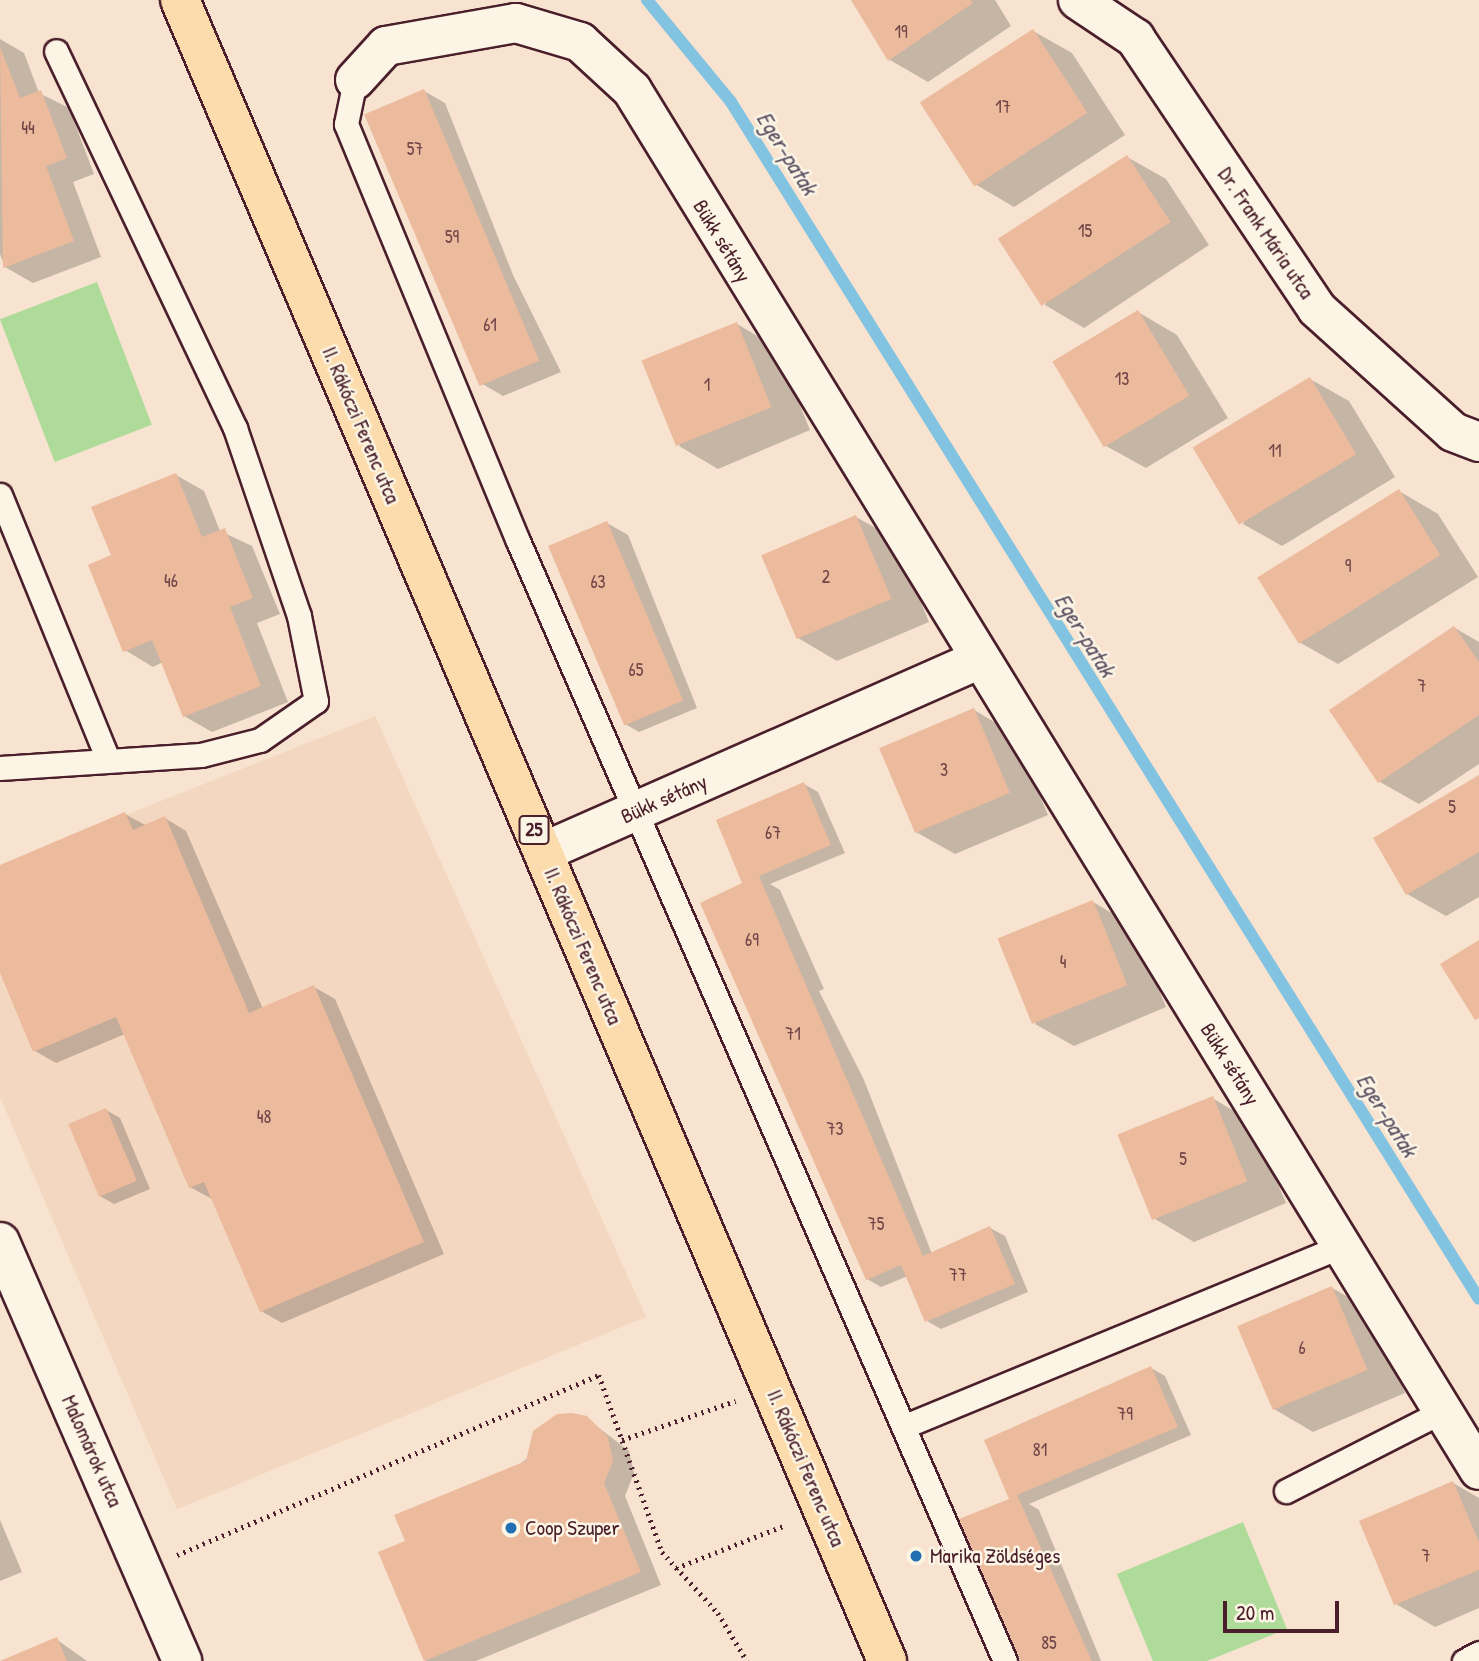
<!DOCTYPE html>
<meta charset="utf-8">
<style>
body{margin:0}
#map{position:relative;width:1479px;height:1661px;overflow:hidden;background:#f7e3cf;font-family:"Patrick Hand",sans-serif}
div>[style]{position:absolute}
.built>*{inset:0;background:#f4d7c0}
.green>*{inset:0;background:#aedb9a;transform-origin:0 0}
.shadow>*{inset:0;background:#0003}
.stream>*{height:12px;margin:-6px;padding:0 6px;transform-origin:6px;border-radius:6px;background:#82c3e2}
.building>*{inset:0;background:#ecba9d;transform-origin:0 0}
.path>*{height:4.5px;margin-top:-2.25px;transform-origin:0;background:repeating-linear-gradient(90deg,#4a1f2b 0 2px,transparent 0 7px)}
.roads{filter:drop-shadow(2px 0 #4a1f2b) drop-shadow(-2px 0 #4a1f2b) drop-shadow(0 2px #4a1f2b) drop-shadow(0 -2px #4a1f2b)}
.lane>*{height:23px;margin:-11.5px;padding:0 11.5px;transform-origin:11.5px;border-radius:11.5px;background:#fcf5e5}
.street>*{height:38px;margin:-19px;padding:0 19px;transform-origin:19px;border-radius:19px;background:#fcf5e5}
.primary>*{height:38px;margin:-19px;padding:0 19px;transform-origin:19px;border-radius:19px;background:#fcdcac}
.dots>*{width:19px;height:19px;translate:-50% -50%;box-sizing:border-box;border:4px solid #fcf5e5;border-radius:50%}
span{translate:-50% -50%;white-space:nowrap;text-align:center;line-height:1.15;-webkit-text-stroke:5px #fcf5e5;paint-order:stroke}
.number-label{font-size:18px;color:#724648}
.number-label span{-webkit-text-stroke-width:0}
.shield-label span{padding:2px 5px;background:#fcf5e5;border:2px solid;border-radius:5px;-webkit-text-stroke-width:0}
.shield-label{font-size:19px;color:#4a1f2b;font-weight:700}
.street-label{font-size:21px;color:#4a1f2b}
.poi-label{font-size:21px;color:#4a1f2b}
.left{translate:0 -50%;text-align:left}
.water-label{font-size:23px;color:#5b5062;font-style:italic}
.scale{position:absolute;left:1223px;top:1601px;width:116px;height:32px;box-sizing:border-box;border:4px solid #4a1f2b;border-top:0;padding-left:9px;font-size:21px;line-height:24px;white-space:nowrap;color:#4a1f2b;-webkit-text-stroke:5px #fcf5e5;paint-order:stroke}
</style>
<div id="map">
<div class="built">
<i style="clip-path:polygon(375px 716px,646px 1317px,177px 1509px,0 1097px,0 865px)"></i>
</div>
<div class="green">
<i style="left:97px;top:282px;width:153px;height:104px;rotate:69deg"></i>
<i style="clip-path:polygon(1243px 1522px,1287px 1629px,1207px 1661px,1153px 1661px,1117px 1574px)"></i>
</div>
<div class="shadow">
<i style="clip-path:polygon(853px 0,995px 0,1011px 26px,928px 82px,890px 60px)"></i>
<i style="clip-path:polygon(1033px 31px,1072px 53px,1125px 135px,1014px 207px,975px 184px)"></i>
<i style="clip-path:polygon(0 39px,24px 53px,39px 93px,69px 108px,94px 174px,73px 182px,101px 257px,33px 283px,5px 267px,0 254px)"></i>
<i style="clip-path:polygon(424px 91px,445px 103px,513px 275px,561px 372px,503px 396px,481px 383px)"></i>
<i style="clip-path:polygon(1127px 157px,1166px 179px,1209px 245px,1084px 328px,1045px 305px)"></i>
<i style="clip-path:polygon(1138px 312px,1177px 335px,1228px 418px,1146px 468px,1106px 446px)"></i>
<i style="clip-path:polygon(737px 324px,776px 347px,810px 430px,718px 469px,679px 446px)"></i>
<i style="clip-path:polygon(1310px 379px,1349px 401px,1395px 477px,1282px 546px,1243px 524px)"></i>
<i style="clip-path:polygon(176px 475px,204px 491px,220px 531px,252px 546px,280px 614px,257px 623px,288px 702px,212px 732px,184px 716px,163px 662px,153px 667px,125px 650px,113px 556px)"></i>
<i style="clip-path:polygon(1399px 491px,1438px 514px,1478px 577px,1338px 664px,1299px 642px)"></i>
<i style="clip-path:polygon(856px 517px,895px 539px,929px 622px,837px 661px,798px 638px)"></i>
<i style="clip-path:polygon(607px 523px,628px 535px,697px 708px,639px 732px,625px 724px)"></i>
<i style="clip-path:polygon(1455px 628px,1479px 642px,1479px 764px,1419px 804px,1380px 782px)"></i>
<i style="clip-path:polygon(974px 710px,1013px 733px,1048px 815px,955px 854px,916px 832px)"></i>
<i style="clip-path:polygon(1479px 778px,1479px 897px,1446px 916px,1407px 894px)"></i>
<i style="clip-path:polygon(804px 784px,818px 792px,845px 853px,770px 884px,780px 890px,824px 989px,819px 991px,864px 1080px,932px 1254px,990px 1228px,1005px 1236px,1028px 1292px,941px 1329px,927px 1321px,908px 1276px,881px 1287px,867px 1279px,747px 883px)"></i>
<i style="clip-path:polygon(125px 814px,147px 826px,165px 818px,186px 831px,263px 1009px,314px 987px,335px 999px,444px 1254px,282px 1323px,261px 1311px,212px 1199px,190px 1187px,125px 1034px,56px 1063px,35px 1051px,0 969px,0 867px)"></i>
<i style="clip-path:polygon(1093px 902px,1132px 925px,1166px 1007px,1074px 1046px,1035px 1024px)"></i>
<i style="clip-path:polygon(1212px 1098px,1251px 1121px,1286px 1203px,1194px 1242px,1155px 1219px)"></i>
<i style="clip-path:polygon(106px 1110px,120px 1118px,150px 1189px,114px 1204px,100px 1196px)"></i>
<i style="clip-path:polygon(1332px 1288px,1371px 1310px,1405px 1393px,1313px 1432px,1274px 1409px)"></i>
<i style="clip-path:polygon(1151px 1368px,1165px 1376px,1191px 1435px,1029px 1504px,1039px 1510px,1101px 1661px,1023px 1661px,1011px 1500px)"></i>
<i style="clip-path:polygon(586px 1418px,629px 1451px,634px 1473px,625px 1496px,661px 1585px,476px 1661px,426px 1661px,381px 1553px,407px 1542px)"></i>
<i style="clip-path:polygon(1453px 1483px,1479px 1498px,1479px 1608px,1435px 1627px,1396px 1604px)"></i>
<i style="clip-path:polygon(0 1520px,22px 1572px,0 1581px)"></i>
<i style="clip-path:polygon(56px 1639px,87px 1661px,4px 1661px)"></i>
</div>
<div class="stream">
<i style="left:647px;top:0;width:132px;rotate:50.5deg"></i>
<i style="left:731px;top:102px;width:1411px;rotate:58deg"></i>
</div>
<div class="building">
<i style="clip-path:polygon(851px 0,971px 0,973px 3px,888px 61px)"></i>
<i style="left:1033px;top:29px;width:100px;height:135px;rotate:57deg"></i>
<i style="clip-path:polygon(0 47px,20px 98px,41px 90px,67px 158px,46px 166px,74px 241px,3px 268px)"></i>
<i style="left:424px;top:89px;width:295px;height:65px;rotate:67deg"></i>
<i style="left:1127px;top:155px;width:80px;height:154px;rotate:57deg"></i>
<i style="left:1138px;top:310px;width:100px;height:100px;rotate:59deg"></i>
<i style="left:737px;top:322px;width:92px;height:103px;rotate:68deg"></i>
<i style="left:1310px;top:377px;width:90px;height:137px;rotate:59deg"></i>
<i style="clip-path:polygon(176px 473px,202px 537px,225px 528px,253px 598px,230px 607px,261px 686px,183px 717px,152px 640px,123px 652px,88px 565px,111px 555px,91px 507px)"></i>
<i style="left:1399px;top:489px;width:78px;height:167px;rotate:58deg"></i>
<i style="left:856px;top:515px;width:91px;height:103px;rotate:67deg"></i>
<i style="left:607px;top:521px;width:195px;height:64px;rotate:67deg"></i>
<i style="clip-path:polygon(1454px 626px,1479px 662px,1479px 715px,1378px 783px,1329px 710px)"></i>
<i style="left:974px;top:708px;width:92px;height:103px;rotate:67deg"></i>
<i style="clip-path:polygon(1479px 775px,1479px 852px,1406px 895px,1373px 838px)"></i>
<i style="clip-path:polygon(804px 782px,831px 845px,759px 876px,923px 1256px,990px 1226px,1015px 1284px,925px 1322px,901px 1265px,866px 1280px,700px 903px,742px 883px,716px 820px)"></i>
<i style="clip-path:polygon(125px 812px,133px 830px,165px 816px,249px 1013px,314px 985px,424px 1242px,260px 1312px,204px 1182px,189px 1188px,116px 1017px,33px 1052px,0 973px,0 865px)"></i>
<i style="left:1093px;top:900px;width:92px;height:103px;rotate:68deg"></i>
<i style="clip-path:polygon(1479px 940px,1479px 1018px,1475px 1020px,1440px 964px)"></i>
<i style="left:1213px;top:1096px;width:92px;height:103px;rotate:68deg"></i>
<i style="left:106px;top:1108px;width:79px;height:41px;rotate:67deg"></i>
<i style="left:1332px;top:1286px;width:91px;height:103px;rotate:67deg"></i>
<i style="clip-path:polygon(1151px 1366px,1178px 1427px,1017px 1495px,1092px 1661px,1021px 1661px,959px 1519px,1009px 1499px,984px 1440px)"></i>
<i style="clip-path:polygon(572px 1413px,587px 1416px,608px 1437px,613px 1461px,604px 1483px,641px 1572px,424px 1661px,378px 1552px,405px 1541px,394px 1515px,526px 1461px,533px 1431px,557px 1414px)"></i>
<i style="clip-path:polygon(1453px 1481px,1479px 1542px,1479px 1570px,1394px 1605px,1359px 1521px)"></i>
<i style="clip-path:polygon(57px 1637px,67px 1661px,0 1661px)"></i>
</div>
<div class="path">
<i style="left:622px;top:1440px;width:120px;rotate:-19deg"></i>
<i style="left:177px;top:1555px;width:459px;rotate:-23.1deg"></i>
<i style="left:599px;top:1375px;width:188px;rotate:70.4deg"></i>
<i style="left:662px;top:1552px;width:83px;rotate:47.4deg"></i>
<i style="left:718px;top:1613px;width:56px;rotate:58.9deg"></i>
<i style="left:676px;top:1568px;width:118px;rotate:-21.4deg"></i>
</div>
<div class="roads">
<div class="lane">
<i style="left:355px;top:80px;width:45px;rotate:101.6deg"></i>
<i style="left:346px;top:124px;width:451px;rotate:67.6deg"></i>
<i style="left:518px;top:541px;width:1221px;rotate:66.5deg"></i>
<i style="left:0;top:495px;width:283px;rotate:67.8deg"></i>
<i style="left:0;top:768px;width:201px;rotate:-3.7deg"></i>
<i style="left:201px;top:755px;width:61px;rotate:-14.3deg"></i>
<i style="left:260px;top:740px;width:68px;rotate:-34.9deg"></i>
<i style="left:316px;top:701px;width:87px;rotate:-101.3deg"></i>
<i style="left:299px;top:616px;width:199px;rotate:-108.8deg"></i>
<i style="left:235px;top:428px;width:417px;rotate:-115.4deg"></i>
<i style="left:905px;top:1426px;width:475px;rotate:-22.4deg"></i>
<i style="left:1286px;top:1491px;width:176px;rotate:-27deg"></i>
<i style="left:1464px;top:1661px;width:17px;rotate:-28deg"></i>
</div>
<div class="street">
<i style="left:1078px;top:0;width:69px;rotate:33.7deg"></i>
<i style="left:1135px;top:38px;width:326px;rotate:56.1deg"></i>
<i style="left:1317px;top:309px;width:183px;rotate:42.1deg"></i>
<i style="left:1453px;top:432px;width:28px;rotate:21deg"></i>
<i style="left:355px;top:80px;width:46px;rotate:-47.6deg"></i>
<i style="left:386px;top:46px;width:132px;rotate:-10deg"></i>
<i style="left:516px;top:23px;width:67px;rotate:16.5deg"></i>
<i style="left:580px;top:42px;width:71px;rotate:42.7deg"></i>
<i style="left:632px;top:90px;width:1619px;rotate:58.46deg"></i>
<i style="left:543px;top:852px;width:474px;rotate:-23.8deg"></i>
<i style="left:0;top:1242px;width:457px;rotate:66.5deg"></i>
</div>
<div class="primary">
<i style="left:180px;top:0;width:1805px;rotate:66.94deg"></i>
</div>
</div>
<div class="dots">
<i style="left:511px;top:1528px;background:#1f6fb2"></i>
<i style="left:916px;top:1556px;background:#1f6fb2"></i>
</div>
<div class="number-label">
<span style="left:901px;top:32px">19</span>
<span style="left:1003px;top:107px">17</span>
<span style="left:28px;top:128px">44</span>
<span style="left:415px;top:149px">57</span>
<span style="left:1085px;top:231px">15</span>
<span style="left:452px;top:237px">59</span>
<span style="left:490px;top:325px">61</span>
<span style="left:1122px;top:379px">13</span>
<span style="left:707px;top:385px">1</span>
<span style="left:1275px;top:451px">11</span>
<span style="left:1348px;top:566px">9</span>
<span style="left:826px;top:577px">2</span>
<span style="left:171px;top:581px">46</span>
<span style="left:598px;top:582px">63</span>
<span style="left:636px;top:670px">65</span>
<span style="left:1422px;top:686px">7</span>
<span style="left:944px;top:770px">3</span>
<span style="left:1452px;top:807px">5</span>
<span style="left:773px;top:833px">67</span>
<span style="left:752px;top:940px">69</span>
<span style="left:1063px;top:962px">4</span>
<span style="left:793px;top:1034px">71</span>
<span style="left:264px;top:1117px">48</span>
<span style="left:835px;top:1129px">73</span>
<span style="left:1183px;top:1159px">5</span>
<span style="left:876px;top:1224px">75</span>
<span style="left:958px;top:1275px">77</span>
<span style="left:1302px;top:1348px">6</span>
<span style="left:1125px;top:1414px">79</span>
<span style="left:1040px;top:1450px">81</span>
<span style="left:1426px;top:1556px">7</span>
<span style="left:1049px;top:1643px">85</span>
</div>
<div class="shield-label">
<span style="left:534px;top:830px">25</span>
</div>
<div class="street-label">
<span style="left:1266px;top:233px;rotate:56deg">Dr. Frank Mária utca</span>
<span style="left:722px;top:241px;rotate:59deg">Bükk sétány</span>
<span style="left:361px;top:425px;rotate:67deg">II. Rákóczi Ferenc utca</span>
<span style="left:664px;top:799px;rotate:-24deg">Bükk sétány</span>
<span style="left:583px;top:946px;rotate:67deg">II. Rákóczi Ferenc utca</span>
<span style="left:1230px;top:1064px;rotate:58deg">Bükk sétány</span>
<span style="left:92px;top:1451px;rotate:66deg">Malomárok utca</span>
<span style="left:806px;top:1468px;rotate:67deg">II. Rákóczi Ferenc utca</span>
</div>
<div class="poi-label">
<span class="left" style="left:525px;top:1528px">Coop Szuper</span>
<span class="left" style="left:930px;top:1556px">Marika Zöldséges</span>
</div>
<div class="water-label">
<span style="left:787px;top:153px;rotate:58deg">Eger-patak</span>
<span style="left:1085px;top:635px;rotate:58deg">Eger-patak</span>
<span style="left:1387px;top:1115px;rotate:58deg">Eger-patak</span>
</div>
<div class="scale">20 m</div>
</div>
